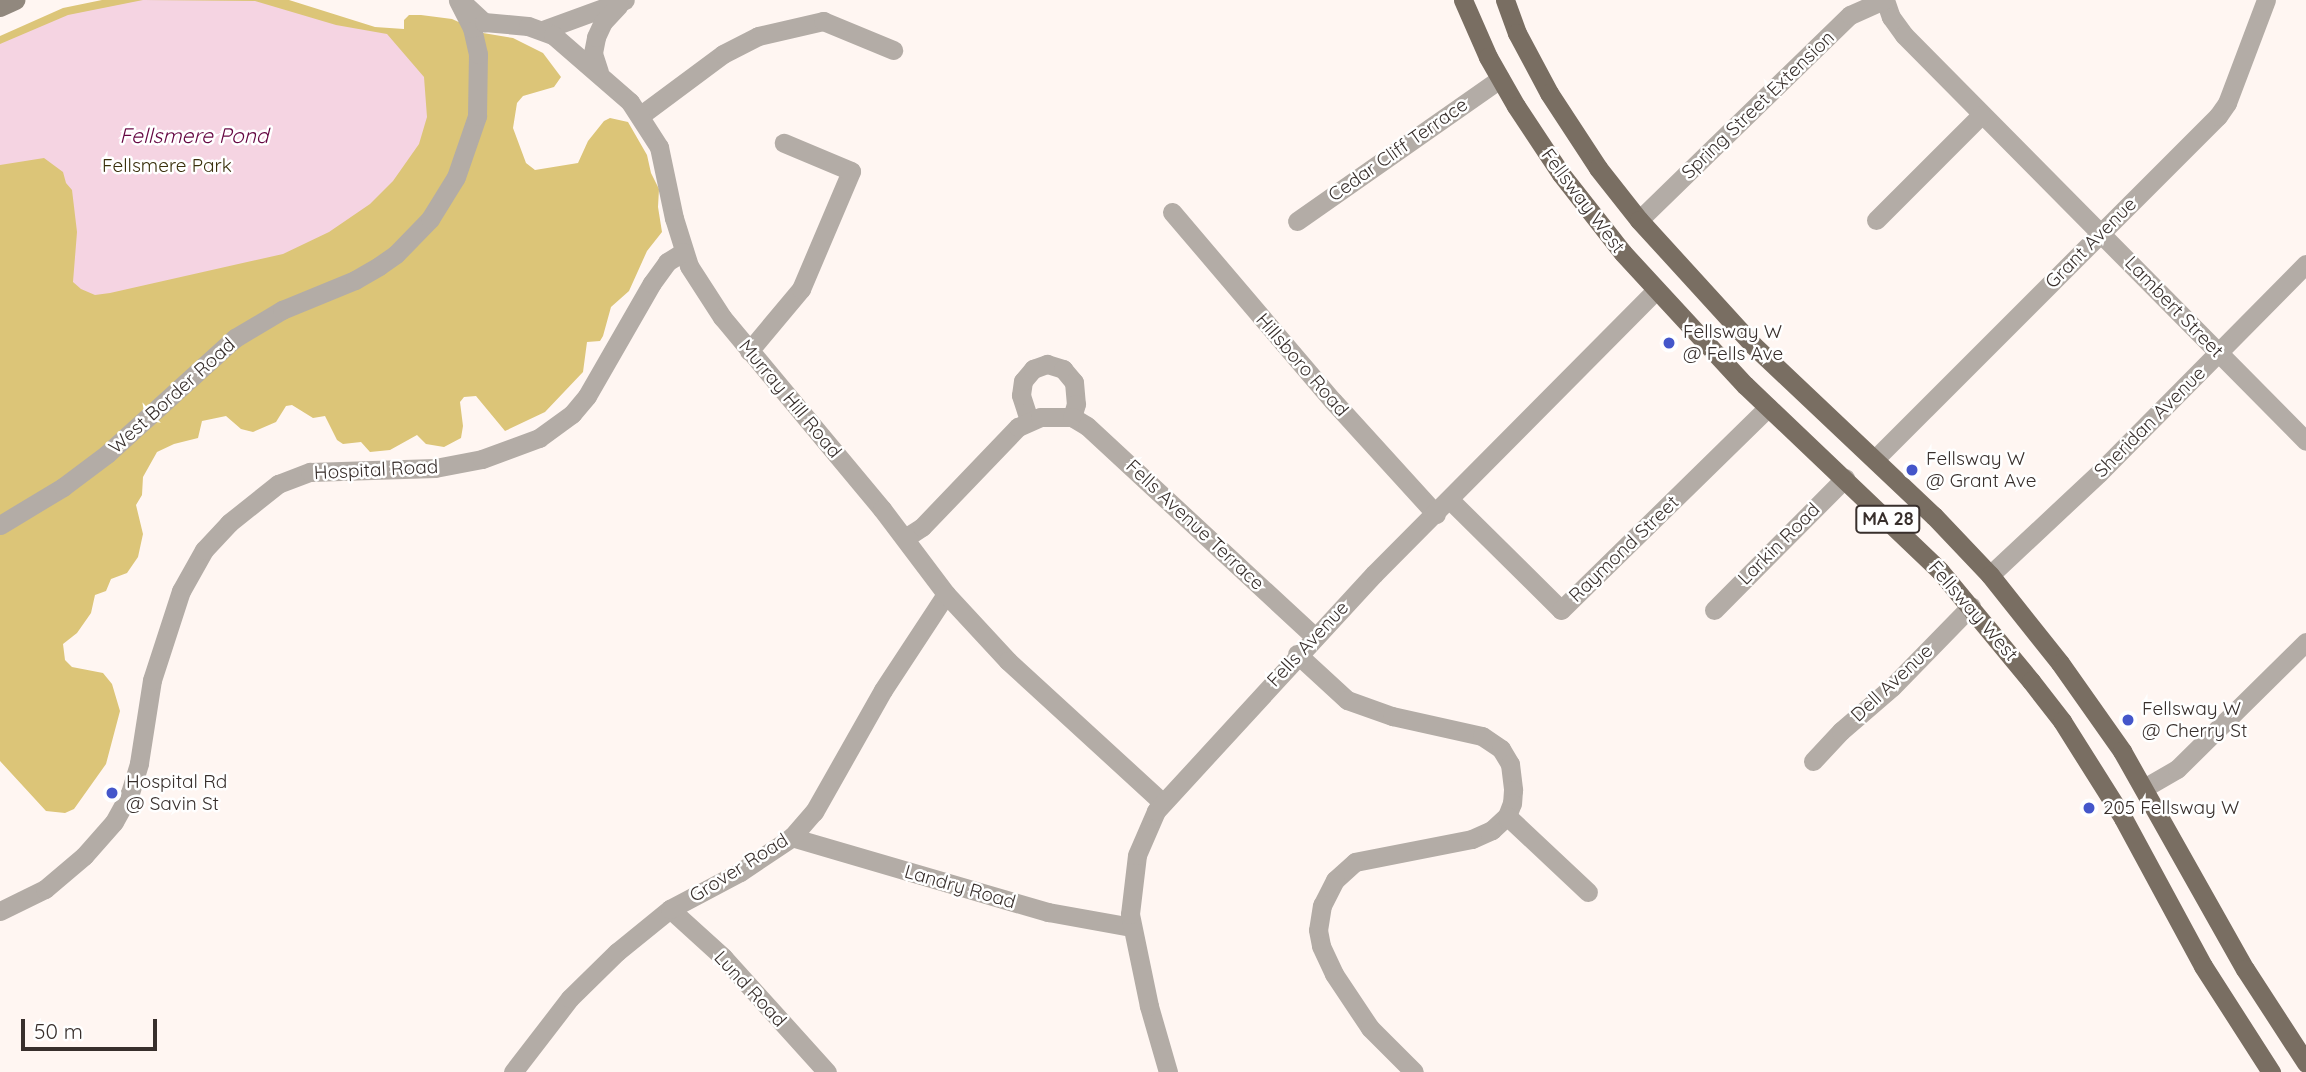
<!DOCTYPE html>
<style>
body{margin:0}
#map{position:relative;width:2306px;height:1072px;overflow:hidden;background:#fff6f2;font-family:Quicksand,sans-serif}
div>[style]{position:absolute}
.green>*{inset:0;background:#dcc578}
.water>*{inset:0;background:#f5d4e2}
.minor>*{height:19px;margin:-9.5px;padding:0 9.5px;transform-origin:9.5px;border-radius:9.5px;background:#b3aca6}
.tertiary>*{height:19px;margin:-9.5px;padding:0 9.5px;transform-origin:9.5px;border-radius:9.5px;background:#b3aca6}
.secondary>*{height:19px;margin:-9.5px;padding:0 9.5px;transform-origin:9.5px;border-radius:9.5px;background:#91887e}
.primary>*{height:19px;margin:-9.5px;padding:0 9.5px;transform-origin:9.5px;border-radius:9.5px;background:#796e62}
.dots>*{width:19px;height:19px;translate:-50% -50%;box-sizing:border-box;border:4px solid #fff;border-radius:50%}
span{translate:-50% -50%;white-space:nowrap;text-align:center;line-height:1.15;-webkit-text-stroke:5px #fff;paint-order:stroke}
.shield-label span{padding:2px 5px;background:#fff;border:2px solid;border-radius:5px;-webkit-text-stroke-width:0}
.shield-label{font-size:18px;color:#382f2c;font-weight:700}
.street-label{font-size:19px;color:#382f2c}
.park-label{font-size:19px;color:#3a300c}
.poi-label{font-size:19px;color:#382f2c}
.left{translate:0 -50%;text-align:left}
.water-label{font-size:21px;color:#640541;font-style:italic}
.scale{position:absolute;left:21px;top:1019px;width:136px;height:32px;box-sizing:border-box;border:4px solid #382f2c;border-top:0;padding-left:9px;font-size:21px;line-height:24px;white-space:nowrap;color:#382f2c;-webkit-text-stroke:5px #fff;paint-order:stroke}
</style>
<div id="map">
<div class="green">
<i style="clip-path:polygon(102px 0,289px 0,375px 27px,404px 29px,404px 20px,409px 15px,421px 15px,452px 19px,483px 33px,513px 38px,543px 53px,561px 77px,554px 87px,523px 96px,517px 103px,513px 128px,526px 163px,535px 170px,578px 163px,588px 141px,604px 121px,610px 118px,628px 122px,647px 155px,651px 173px,659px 189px,658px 207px,662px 232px,647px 251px,629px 291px,611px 307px,603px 336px,600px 341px,587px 342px,583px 372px,545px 412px,505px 431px,476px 396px,464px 397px,460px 402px,463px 426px,461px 438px,444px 447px,426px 444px,417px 435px,390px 450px,370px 452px,361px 442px,343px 444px,337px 440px,325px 416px,313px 418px,292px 405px,286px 406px,276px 422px,253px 432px,241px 429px,226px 416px,202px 421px,198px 438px,174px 444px,157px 452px,143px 477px,142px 495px,136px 505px,143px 534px,138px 557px,127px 573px,111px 579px,106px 591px,95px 595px,91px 613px,77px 633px,63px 644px,65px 660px,72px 667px,103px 673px,112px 684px,120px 711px,106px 764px,74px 809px,65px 813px,46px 811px,0 761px,0 36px,63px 8px)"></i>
</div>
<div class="water">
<i style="clip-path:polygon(143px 0,255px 1px,336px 25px,387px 34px,424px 77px,427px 117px,419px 144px,393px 181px,370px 204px,329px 232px,283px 254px,110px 293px,95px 295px,81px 289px,73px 282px,77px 232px,72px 190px,66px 183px,63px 172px,44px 158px,0 165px,0 44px,68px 15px)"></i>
</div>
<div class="minor">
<i style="left:1885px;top:0;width:18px;rotate:71deg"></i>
<i style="left:1891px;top:17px;width:22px;rotate:54deg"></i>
<i style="left:1904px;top:35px;width:571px;rotate:45.28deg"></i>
<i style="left:543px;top:30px;width:87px;rotate:-20.1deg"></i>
<i style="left:599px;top:72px;width:20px;rotate:-108deg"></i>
<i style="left:593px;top:53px;width:16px;rotate:-79deg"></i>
<i style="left:596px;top:37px;width:17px;rotate:-65deg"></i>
<i style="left:603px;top:22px;width:23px;rotate:-47deg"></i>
<i style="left:641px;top:115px;width:102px;rotate:-36.6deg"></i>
<i style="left:723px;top:54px;width:39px;rotate:-27deg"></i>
<i style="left:758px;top:36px;width:67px;rotate:-13deg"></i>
<i style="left:823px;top:21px;width:76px;rotate:22.5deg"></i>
<i style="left:1172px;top:212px;width:248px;rotate:49.6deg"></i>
<i style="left:1333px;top:401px;width:153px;rotate:47.7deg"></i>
<i style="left:1639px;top:220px;width:294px;rotate:-44.2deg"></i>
<i style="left:1850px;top:15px;width:36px;rotate:-24deg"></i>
<i style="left:1876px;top:220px;width:148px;rotate:-45deg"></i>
<i style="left:1297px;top:221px;width:248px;rotate:-35deg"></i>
<i style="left:749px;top:351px;width:81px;rotate:-50deg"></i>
<i style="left:801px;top:289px;width:128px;rotate:-67deg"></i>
<i style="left:851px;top:171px;width:73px;rotate:-157.3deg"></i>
<i style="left:1029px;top:420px;width:26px;rotate:-108deg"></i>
<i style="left:1021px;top:395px;width:14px;rotate:-82deg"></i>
<i style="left:1023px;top:381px;width:16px;rotate:-50deg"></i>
<i style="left:1033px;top:369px;width:15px;rotate:-20deg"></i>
<i style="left:1047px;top:364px;width:17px;rotate:17deg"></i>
<i style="left:1063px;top:369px;width:17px;rotate:50deg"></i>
<i style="left:1074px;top:382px;width:22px;rotate:85deg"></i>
<i style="left:1076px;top:404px;width:14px;rotate:107deg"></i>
<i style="left:1875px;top:459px;width:485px;rotate:-45deg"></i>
<i style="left:2218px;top:116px;width:16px;rotate:-55deg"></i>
<i style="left:2227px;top:103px;width:110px;rotate:-69.3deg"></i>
<i style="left:1450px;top:500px;width:156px;rotate:44.7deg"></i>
<i style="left:1561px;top:610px;width:290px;rotate:-44.4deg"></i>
<i style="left:0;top:525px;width:74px;rotate:-31.1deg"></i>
<i style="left:63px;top:487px;width:55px;rotate:-36.9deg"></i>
<i style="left:107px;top:454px;width:173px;rotate:-42.2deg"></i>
<i style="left:235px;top:338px;width:55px;rotate:-30.8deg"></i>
<i style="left:282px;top:310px;width:79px;rotate:-22.3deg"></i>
<i style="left:355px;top:280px;width:28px;rotate:-30deg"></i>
<i style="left:379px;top:266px;width:21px;rotate:-35deg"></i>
<i style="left:396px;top:254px;width:49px;rotate:-45.8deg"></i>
<i style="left:430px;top:219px;width:49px;rotate:-58.2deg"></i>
<i style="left:456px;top:177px;width:65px;rotate:-71deg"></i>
<i style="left:477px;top:116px;width:62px;rotate:-89.1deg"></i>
<i style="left:478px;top:54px;width:27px;rotate:-103deg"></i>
<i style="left:472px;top:28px;width:31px;rotate:-117deg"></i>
<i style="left:905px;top:538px;width:20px;rotate:-33deg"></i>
<i style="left:922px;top:527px;width:139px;rotate:-46.2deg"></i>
<i style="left:1018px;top:427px;width:24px;rotate:-24deg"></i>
<i style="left:1040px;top:417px;width:32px"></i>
<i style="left:1072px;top:417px;width:17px;rotate:31deg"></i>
<i style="left:1087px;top:426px;width:311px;rotate:42.8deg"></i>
<i style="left:1990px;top:575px;width:149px;rotate:-43.1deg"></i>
<i style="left:2099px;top:473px;width:294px;rotate:-45.3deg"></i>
<i style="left:1714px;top:610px;width:186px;rotate:-45.2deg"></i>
<i style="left:1297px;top:654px;width:68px;rotate:42.6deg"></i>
<i style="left:1347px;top:700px;width:48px;rotate:19.6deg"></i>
<i style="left:1392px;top:716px;width:92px;rotate:12.5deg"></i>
<i style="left:1482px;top:736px;width:23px;rotate:34deg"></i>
<i style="left:1501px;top:749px;width:17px;rotate:59deg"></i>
<i style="left:1510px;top:764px;width:26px;rotate:83deg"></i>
<i style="left:1513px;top:790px;width:13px;rotate:94deg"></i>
<i style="left:1512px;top:803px;width:14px;rotate:111deg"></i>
<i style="left:1507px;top:816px;width:21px;rotate:137deg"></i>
<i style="left:1492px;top:830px;width:22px;rotate:156deg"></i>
<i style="left:1472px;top:839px;width:119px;rotate:168.9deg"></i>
<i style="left:1355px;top:862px;width:27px;rotate:138deg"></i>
<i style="left:1335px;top:880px;width:28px;rotate:117deg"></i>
<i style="left:1322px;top:905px;width:25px;rotate:99deg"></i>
<i style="left:1318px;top:930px;width:16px;rotate:79deg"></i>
<i style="left:1321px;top:946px;width:31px;rotate:65deg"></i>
<i style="left:1334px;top:974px;width:65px;rotate:56.3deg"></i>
<i style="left:1370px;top:1028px;width:62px;rotate:45deg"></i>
<i style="left:1813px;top:761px;width:41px;rotate:-47deg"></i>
<i style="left:1841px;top:731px;width:67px;rotate:-40.8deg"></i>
<i style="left:1892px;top:687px;width:113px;rotate:-45.7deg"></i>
<i style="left:2144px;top:788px;width:38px;rotate:-30deg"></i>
<i style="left:2177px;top:769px;width:181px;rotate:-44.6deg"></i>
<i style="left:1507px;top:816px;width:111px;rotate:43.2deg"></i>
<i style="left:791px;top:837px;width:268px;rotate:16.3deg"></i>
<i style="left:1048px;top:912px;width:84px;rotate:10.2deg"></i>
<i style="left:670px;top:909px;width:72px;rotate:42.2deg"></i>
<i style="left:723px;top:957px;width:155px;rotate:47.9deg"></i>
<i style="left:513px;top:1072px;width:93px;rotate:-52.4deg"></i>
<i style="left:570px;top:998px;width:66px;rotate:-44.4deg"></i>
<i style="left:617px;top:952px;width:68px;rotate:-39.1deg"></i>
<i style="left:670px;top:909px;width:79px;rotate:-27.9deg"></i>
<i style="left:740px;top:872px;width:61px;rotate:-33.7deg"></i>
<i style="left:791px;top:838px;width:35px;rotate:-49deg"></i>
<i style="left:814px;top:812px;width:140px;rotate:-60.5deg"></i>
<i style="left:883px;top:690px;width:115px;rotate:-56.7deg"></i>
</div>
<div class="tertiary">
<i style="left:460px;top:0;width:33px;rotate:43deg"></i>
<i style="left:484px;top:22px;width:44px;rotate:5.2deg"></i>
<i style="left:528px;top:26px;width:27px;rotate:20deg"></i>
<i style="left:553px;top:35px;width:102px;rotate:41deg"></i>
<i style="left:630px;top:102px;width:54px;rotate:57.2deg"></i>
<i style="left:659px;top:147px;width:73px;rotate:78.1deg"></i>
<i style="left:674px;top:218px;width:50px;rotate:72.6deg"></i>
<i style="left:689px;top:266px;width:61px;rotate:57.1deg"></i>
<i style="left:722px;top:317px;width:250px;rotate:50.2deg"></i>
<i style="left:882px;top:509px;width:106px;rotate:53deg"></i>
<i style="left:946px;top:594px;width:91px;rotate:47.2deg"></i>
<i style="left:1008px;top:661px;width:209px;rotate:42.5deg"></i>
<i style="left:0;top:911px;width:50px;rotate:-26.1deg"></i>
<i style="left:45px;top:889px;width:51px;rotate:-40.2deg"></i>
<i style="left:84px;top:856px;width:45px;rotate:-48.6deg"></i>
<i style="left:114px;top:822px;width:33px;rotate:-61deg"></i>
<i style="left:130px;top:793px;width:31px;rotate:-73deg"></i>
<i style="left:139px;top:763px;width:84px;rotate:-81.1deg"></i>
<i style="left:152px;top:680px;width:94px;rotate:-72deg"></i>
<i style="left:181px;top:591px;width:47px;rotate:-60.7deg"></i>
<i style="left:204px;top:550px;width:37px;rotate:-47deg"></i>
<i style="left:229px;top:523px;width:63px;rotate:-38.5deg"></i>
<i style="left:278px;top:484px;width:34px;rotate:-21deg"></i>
<i style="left:310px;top:472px;width:125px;rotate:-1.8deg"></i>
<i style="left:435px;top:468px;width:48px;rotate:-10.8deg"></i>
<i style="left:482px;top:459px;width:61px;rotate:-20.2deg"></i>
<i style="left:539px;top:438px;width:41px;rotate:-36deg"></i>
<i style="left:572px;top:414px;width:23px;rotate:-50deg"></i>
<i style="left:587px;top:396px;width:130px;rotate:-60.1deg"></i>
<i style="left:652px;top:283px;width:26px;rotate:-54deg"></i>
<i style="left:667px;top:262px;width:19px;rotate:-32deg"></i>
<i style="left:1168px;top:1072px;width:69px;rotate:-106.1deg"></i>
<i style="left:1149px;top:1006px;width:94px;rotate:-101.7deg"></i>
<i style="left:1130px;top:914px;width:59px;rotate:-83.2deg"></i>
<i style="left:1137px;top:855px;width:48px;rotate:-66.6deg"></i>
<i style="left:1156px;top:811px;width:322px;rotate:-47.4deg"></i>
<i style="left:1374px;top:574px;width:399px;rotate:-45.2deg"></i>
</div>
<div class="secondary">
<i style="left:0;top:7px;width:17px;rotate:-25deg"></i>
</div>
<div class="primary">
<i style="left:1463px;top:0;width:62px;rotate:66.3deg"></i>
<i style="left:1488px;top:57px;width:56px;rotate:60.3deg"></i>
<i style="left:1516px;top:106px;width:82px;rotate:56.5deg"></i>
<i style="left:1561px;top:174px;width:100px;rotate:51.9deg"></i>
<i style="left:1623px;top:253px;width:180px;rotate:47.3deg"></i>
<i style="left:1745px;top:385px;width:269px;rotate:43.6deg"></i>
<i style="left:1940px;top:571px;width:143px;rotate:50.4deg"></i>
<i style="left:2031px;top:681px;width:51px;rotate:52.2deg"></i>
<i style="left:2062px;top:721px;width:115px;rotate:57.8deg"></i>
<i style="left:2123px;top:818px;width:168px;rotate:61.6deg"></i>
<i style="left:2203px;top:966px;width:126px;rotate:57.3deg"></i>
<i style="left:1505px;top:0;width:35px;rotate:70deg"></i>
<i style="left:1517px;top:33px;width:68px;rotate:61.9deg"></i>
<i style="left:1549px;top:93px;width:90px;rotate:56.8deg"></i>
<i style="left:1598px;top:168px;width:66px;rotate:51.7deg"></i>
<i style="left:1639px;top:220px;width:169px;rotate:47.6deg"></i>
<i style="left:1753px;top:345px;width:249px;rotate:43.4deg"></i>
<i style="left:1934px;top:516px;width:81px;rotate:46.5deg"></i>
<i style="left:1990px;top:575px;width:112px;rotate:51.5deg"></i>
<i style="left:2060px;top:663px;width:108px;rotate:54.8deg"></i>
<i style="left:2122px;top:751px;width:250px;rotate:60.6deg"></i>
<i style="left:2245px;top:969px;width:112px;rotate:57deg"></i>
</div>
<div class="dots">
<i style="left:1669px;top:343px;background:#4456ca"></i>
<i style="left:1912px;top:470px;background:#4456ca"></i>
<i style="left:2128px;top:720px;background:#4456ca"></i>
<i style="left:112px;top:793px;background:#4456ca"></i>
<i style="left:2089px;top:808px;background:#4456ca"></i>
</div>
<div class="shield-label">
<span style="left:1888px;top:519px">MA 28</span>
</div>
<div class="street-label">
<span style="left:1758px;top:105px;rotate:-44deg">Spring Street Extension</span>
<span style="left:1398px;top:150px;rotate:-35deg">Cedar Cliff Terrace</span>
<span style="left:1583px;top:201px;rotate:53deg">Fellsway West</span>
<span style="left:2091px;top:243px;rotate:-45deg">Grant Avenue</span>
<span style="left:2174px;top:307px;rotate:46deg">Lambert Street</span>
<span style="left:1302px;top:365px;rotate:49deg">Hillsboro Road</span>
<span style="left:172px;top:396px;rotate:-42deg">West Border Road</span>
<span style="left:790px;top:399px;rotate:50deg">Murray Hill Road</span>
<span style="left:2150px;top:422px;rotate:-45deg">Sheridan Avenue</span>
<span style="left:376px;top:470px;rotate:-3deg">Hospital Road</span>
<span style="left:1195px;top:525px;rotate:43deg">Fells Avenue Terrace</span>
<span style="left:1779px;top:544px;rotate:-45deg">Larkin Road</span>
<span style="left:1624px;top:549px;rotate:-44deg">Raymond Street</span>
<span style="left:1973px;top:611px;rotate:49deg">Fellsway West</span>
<span style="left:1308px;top:644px;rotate:-47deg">Fells Avenue</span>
<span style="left:1892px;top:683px;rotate:-43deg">Dell Avenue</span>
<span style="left:739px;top:868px;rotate:-32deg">Grover Road</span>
<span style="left:960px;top:887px;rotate:16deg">Landry Road</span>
<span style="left:750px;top:989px;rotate:47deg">Lund Road</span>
</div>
<div class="park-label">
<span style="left:167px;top:166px">Fellsmere Park</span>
</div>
<div class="poi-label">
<span class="left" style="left:1683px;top:343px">Fellsway W<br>@ Fells Ave</span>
<span class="left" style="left:1926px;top:470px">Fellsway W<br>@ Grant Ave</span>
<span class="left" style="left:2142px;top:720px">Fellsway W<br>@ Cherry St</span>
<span class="left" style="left:126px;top:793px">Hospital Rd<br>@ Savin St</span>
<span class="left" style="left:2103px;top:808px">205 Fellsway W</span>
</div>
<div class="water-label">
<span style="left:194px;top:135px">Fellsmere Pond</span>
</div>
<div class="scale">50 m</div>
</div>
